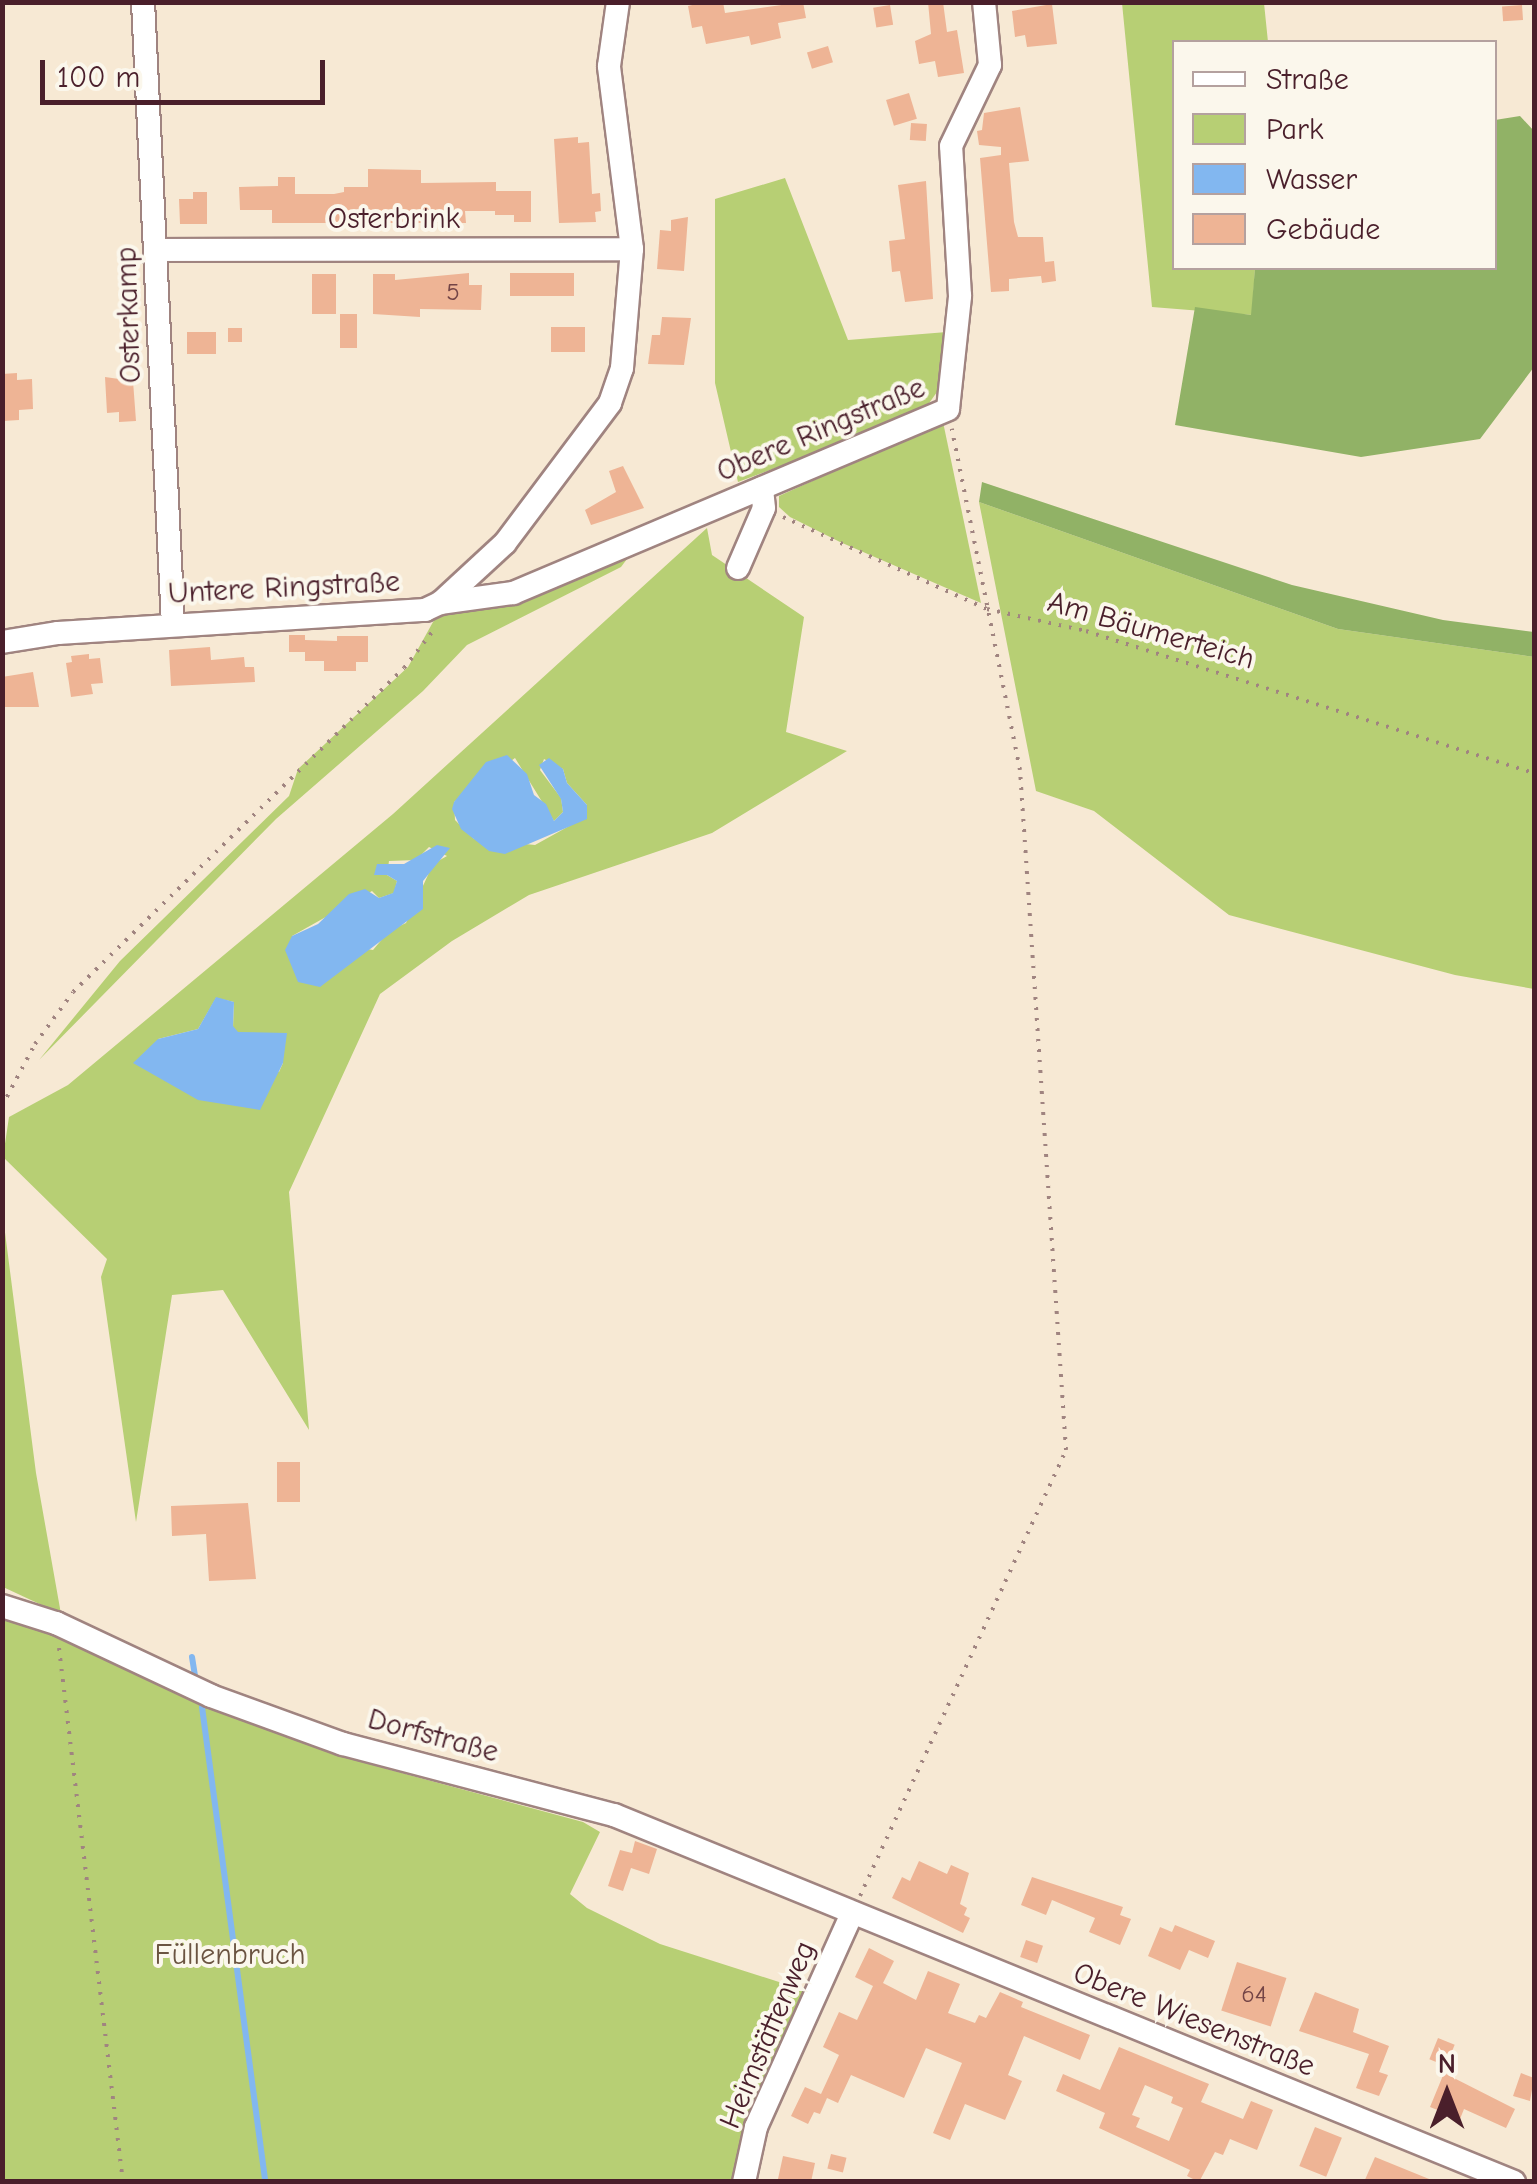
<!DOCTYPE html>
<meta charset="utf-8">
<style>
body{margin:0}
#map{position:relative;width:1537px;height:2184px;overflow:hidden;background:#f7e9d4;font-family:"Comic Neue",sans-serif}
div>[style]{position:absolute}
.green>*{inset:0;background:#b7cf74}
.forest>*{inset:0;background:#91b266}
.water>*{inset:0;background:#82b7f0}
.stream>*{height:6px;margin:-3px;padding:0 3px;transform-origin:3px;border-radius:3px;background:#82b7f0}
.building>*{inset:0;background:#eeb495;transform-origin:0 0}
.path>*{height:4px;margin-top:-2px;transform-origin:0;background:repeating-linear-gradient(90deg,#a08480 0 2.5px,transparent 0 10.5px)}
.roads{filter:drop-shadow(2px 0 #a08480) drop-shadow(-2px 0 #a08480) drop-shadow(0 2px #a08480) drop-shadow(0 -2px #a08480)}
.minor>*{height:22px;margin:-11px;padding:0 11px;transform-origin:11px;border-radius:11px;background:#fff}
span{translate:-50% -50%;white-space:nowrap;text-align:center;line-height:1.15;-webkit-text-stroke:8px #fbf7ec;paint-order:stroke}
.number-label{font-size:25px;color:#734446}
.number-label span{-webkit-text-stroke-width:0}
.street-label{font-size:30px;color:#4a1f2b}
.park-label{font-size:30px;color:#6b5441}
.frame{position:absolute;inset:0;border:5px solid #4a1f2b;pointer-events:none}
.legend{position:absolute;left:1172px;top:40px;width:325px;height:230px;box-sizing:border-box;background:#fbf7ec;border:2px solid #b4a19f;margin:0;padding:12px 18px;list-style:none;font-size:30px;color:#4a1f2b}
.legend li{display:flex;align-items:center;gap:20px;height:50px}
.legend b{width:50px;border:2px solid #b4a19f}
.north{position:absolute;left:1397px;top:2044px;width:100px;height:100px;-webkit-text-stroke:8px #fbf7ec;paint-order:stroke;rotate:0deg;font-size:28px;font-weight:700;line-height:40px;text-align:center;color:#4a1f2b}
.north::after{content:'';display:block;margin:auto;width:35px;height:45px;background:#4a1f2b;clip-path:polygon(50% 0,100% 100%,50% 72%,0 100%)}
.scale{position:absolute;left:40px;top:60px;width:285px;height:45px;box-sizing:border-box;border:5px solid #4a1f2b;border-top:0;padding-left:12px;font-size:30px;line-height:35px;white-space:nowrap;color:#4a1f2b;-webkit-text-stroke:8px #fbf7ec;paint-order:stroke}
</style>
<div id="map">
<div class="green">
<i style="clip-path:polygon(1122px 3px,1264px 3px,1268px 42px,1174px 42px,1174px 268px,1255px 268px,1252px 315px,1152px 307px)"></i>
<i style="clip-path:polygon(785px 178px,848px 340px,947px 332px,947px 367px,937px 392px,922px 413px,738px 482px,715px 383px,715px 199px)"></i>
<i style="clip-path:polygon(943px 422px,981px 603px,840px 542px,790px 517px,779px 507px,779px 496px)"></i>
<i style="clip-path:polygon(979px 502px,1338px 629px,1534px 657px,1534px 989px,1455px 975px,1229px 915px,1094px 811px,1036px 791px)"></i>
<i style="clip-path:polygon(evenodd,707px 528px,712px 555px,804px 617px,786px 732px,847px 751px,712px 833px,529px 895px,452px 941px,380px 994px,289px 1192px,309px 1430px,223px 1290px,172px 1295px,136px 1522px,101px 1277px,107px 1259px,3px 1157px,9px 1117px,68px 1085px,393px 814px,707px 528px,515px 758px,554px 821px,563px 812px,561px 798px,540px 770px,544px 759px,563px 769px,567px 783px,587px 805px,571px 825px,535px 845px,474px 839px,455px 820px,454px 802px,515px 758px,707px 528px,429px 847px,447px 856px,433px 864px,406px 923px,389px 931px,373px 950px,292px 936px,372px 891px,379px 898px,394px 893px,397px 881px,387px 875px,389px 861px,416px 860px,429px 847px,707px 528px,216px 998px,234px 1002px,233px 1027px,238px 1033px,257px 1035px,283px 1063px,279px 1072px,158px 1039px,198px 1029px,216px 998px)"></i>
<i style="clip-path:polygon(627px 559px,621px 567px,467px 645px,423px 691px,276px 819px,39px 1060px,120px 961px,289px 796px,298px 769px,408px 667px,438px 613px)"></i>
<i style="clip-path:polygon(2px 1209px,36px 1473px,61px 1614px,3px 1587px)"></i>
<i style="clip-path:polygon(2px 1613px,66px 1638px,183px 1697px,339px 1756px,583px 1822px,600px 1832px,570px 1894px,587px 1908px,660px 1944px,807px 1991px,733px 2181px,3px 2181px)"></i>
</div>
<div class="forest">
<i style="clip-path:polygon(1520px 116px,1534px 131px,1534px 367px,1480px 439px,1361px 457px,1175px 425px,1195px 307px,1251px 315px,1255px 268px,1494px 268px,1495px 120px)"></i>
<i style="clip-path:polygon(982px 482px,1292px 585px,1443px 620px,1534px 632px,1534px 657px,1338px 629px,979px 502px)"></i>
</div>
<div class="water">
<i style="clip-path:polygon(507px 755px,527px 774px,534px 795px,546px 804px,554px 821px,563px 812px,561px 799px,539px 765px,549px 758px,563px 769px,567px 783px,587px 805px,587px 819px,505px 854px,489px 851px,461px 829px,452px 809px,454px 802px,486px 762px)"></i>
<i style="clip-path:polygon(437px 845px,450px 848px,423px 881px,423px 909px,320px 987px,298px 982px,285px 950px,292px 936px,318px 924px,349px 894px,365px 889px,379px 898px,393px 893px,397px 881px,387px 875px,374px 875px,377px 864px,404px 864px)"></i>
<i style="clip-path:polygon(216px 997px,234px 1002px,233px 1026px,238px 1032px,287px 1033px,283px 1063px,260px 1110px,198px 1100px,133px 1063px,158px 1039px,198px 1029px)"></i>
</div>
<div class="stream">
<i style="left:192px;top:1657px;width:18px;rotate:81deg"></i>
<i style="left:202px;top:1707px;width:479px;rotate:82.4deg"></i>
</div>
<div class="building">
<i style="clip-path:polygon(705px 2px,723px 2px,725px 13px,803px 2px,806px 18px,778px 23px,781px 38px,751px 45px,749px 36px,706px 44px,702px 26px,692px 28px,688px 6px)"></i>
<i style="clip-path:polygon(928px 2px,943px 2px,947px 32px,957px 30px,964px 73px,938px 77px,935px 61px,919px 64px,915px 41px,931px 34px)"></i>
<i style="clip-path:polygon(1052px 4px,1057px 44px,1027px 47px,1025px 35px,1015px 37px,1012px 11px)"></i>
<i style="left:890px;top:5px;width:20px;height:17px;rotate:81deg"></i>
<i style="left:1522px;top:5px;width:15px;height:20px;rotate:86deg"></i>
<i style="left:828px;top:46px;width:17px;height:22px;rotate:73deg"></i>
<i style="left:909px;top:93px;width:27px;height:24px;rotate:73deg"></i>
<i style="clip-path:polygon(1020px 107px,1029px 161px,1009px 163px,1014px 222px,1018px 237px,1043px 237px,1045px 262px,1054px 261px,1056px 281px,1042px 283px,1041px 276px,1009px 279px,1009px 291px,991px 292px,980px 158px,1001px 155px,1001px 147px,979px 145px,977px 131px,982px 130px,984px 113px)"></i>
<i style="left:911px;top:123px;width:16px;height:17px;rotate:4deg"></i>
<i style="clip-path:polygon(578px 137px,578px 143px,589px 142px,592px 194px,600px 193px,601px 211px,595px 212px,596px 222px,559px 223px,554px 139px)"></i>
<i style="clip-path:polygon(368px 169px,421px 170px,421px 183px,496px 182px,496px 191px,531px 191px,531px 222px,514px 222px,514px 215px,495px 215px,495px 211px,465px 211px,466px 223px,272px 223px,272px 210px,240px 210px,239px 187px,278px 186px,278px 177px,295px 177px,295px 194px,334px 194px,344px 192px,344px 187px,368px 187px)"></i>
<i style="clip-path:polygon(926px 181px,933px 299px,905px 302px,900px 271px,892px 272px,889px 241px,905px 239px,898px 185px)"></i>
<i style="clip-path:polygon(193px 192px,207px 192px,207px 224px,180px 224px,179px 199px,193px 199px)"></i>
<i style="clip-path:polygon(688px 217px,684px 271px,657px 269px,660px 230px,671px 231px,671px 220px)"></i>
<i style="clip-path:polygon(469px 273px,469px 285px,482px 285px,481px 310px,420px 309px,420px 317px,373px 314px,373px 274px,395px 274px,395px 280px)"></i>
<i style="left:510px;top:273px;width:64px;height:23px"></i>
<i style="left:312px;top:274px;width:24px;height:40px"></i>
<i style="left:340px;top:314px;width:17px;height:34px"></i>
<i style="clip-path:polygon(662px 317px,691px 318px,684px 365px,648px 364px,652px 335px,660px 335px)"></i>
<i style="left:551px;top:327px;width:34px;height:25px"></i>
<i style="left:228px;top:328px;width:14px;height:14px"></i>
<i style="left:216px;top:332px;width:22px;height:29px;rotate:90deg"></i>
<i style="clip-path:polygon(17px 373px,17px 380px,32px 379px,33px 409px,19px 410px,19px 420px,3px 421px,2px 374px)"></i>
<i style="clip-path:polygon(105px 377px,133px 381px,136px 421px,119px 422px,119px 412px,107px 413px)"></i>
<i style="clip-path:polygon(623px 466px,644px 508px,591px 525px,585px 510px,616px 492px,609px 471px)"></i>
<i style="left:289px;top:635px;width:16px;height:17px"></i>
<i style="clip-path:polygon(337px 636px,368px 636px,368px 662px,356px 662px,356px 671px,324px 671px,324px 661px,305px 661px,305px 640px,337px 641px)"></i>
<i style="clip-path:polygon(210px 647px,211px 660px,244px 657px,245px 667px,254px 667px,255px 682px,171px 686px,169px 650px)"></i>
<i style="clip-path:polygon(89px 654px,89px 659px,100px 658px,103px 683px,91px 684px,93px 694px,71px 697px,66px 663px,72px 662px,71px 656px)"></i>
<i style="clip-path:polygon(33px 672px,39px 707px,2px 707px,2px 677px)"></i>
<i style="left:277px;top:1462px;width:23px;height:40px"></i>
<i style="clip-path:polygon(248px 1503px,256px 1579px,209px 1581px,206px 1534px,172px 1536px,171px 1506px)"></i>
<i style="clip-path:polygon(635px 1841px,657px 1849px,649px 1874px,631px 1868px,623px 1891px,608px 1886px,620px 1850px,632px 1853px)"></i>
<i style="clip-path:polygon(919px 1861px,947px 1874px,951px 1865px,969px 1873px,960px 1904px,967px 1908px,964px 1915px,970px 1918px,963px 1933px,892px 1898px,902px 1877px,910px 1881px)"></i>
<i style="clip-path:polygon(1032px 1877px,1123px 1907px,1120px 1915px,1131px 1919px,1120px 1945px,1089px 1932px,1095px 1918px,1052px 1900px,1046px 1915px,1021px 1905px)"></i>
<i style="clip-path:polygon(1175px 1925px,1215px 1941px,1208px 1958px,1189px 1950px,1180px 1970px,1148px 1956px,1160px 1927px,1172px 1932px)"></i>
<i style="left:1026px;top:1940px;width:18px;height:18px;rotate:19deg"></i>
<i style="clip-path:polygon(869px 1948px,894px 1961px,883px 1983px,916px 2000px,928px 1971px,960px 1984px,948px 2013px,975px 2023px,979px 2015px,986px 2018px,1000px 1992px,1023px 2002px,1021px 2007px,1090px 2035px,1080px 2060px,1024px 2036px,1008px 2075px,1022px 2081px,1005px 2120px,965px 2104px,950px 2140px,933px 2133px,962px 2063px,926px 2048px,904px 2098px,851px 2075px,838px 2103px,827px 2098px,820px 2114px,814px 2112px,808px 2124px,791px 2116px,805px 2087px,821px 2094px,839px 2055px,823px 2047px,839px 2012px,857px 2020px,873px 1986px,855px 1977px)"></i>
<i style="left:1237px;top:1962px;width:52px;height:51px;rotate:18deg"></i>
<i style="clip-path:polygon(1315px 1992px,1359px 2009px,1353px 2032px,1389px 2046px,1379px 2072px,1388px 2075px,1379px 2096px,1356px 2088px,1369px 2054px,1299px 2031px)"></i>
<i style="left:1438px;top:2038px;width:18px;height:23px;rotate:22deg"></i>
<i style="clip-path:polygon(evenodd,1119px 2047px,1209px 2084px,1201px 2102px,1243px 2119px,1251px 2101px,1273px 2110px,1257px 2150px,1230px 2139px,1223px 2155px,1215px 2152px,1199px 2182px,1187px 2176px,1190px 2170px,1099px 2128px,1105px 2113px,1056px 2091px,1063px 2074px,1100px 2090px,1119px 2047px,1145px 2085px,1173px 2097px,1171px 2103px,1183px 2108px,1169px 2141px,1136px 2127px,1140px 2118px,1132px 2115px,1145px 2085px)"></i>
<i style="clip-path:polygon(1444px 2073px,1515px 2109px,1506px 2128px,1464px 2109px,1460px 2119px,1430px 2107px)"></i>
<i style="clip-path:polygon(1521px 2073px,1534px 2078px,1530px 2101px,1513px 2096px)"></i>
<i style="left:1315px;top:2127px;width:29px;height:42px;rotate:22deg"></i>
<i style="left:831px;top:2154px;width:16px;height:15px;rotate:14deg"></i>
<i style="clip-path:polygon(783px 2156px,815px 2163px,811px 2182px,778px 2179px)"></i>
<i style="clip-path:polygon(1375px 2157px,1434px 2181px,1433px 2182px,1364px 2182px)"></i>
</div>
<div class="path">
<i style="left:783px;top:517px;width:224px;rotate:24.3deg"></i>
<i style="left:987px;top:609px;width:101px;rotate:12.5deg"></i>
<i style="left:1086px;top:631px;width:470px;rotate:17.6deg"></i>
<i style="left:2px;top:1106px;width:70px;rotate:-62deg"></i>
<i style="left:35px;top:1044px;width:64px;rotate:-53.8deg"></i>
<i style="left:73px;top:992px;width:463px;rotate:-44.4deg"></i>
<i style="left:404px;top:668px;width:52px;rotate:-52deg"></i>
<i style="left:59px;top:1648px;width:538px;rotate:83.17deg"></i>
<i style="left:860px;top:1896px;width:491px;rotate:-65.2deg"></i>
<i style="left:1066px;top:1450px;width:682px;rotate:-93.87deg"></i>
<i style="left:1020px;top:770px;width:348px;rotate:-101.3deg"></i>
</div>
<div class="roads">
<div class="minor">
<i style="left:143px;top:2px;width:624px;rotate:87.24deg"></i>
<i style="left:157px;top:250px;width:475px;rotate:-0.1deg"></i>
<i style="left:738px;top:568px;width:65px;rotate:-66.6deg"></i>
<i style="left:764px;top:508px;width:20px;rotate:-96deg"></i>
<i style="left:440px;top:603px;width:74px;rotate:-7.8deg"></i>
<i style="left:513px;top:593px;width:472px;rotate:-22.9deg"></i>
<i style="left:948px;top:409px;width:114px;rotate:-83.9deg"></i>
<i style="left:960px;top:296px;width:150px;rotate:-93.4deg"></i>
<i style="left:951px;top:146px;width:90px;rotate:-64.3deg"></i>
<i style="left:990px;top:65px;width:63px;rotate:-95.4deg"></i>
<i style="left:2px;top:642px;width:57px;rotate:-9.1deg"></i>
<i style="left:58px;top:633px;width:368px;rotate:-3.6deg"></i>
<i style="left:425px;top:610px;width:17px;rotate:-25deg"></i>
<i style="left:440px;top:603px;width:88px;rotate:-42.7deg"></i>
<i style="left:505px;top:543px;width:175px;rotate:-53.1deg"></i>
<i style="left:610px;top:403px;width:37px;rotate:-71deg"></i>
<i style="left:622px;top:368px;width:119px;rotate:-85.2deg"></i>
<i style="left:632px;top:249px;width:184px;rotate:-97.2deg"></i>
<i style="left:609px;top:66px;width:65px;rotate:-82deg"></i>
<i style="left:2px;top:1606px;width:57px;rotate:17.5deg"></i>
<i style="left:56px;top:1623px;width:171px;rotate:25.2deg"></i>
<i style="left:211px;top:1696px;width:140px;rotate:20deg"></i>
<i style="left:343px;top:1744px;width:280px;rotate:14.7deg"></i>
<i style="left:614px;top:1815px;width:972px;rotate:22.18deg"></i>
<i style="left:744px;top:2182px;width:56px;rotate:-77.7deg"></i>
<i style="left:756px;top:2127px;width:235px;rotate:-65.8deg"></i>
</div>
</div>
<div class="number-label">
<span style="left:453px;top:292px">5</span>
<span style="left:1254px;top:1994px">64</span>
</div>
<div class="street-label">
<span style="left:394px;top:219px">Osterbrink</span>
<span style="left:129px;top:315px;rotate:-92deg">Osterkamp</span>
<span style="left:821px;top:430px;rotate:-23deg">Obere Ringstraße</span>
<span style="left:284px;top:588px;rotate:-3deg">Untere Ringstraße</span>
<span style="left:1151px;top:631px;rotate:16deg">Am Bäumerteich</span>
<span style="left:433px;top:1736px;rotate:15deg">Dorfstraße</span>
<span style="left:1194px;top:2020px;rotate:22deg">Obere Wiesenstraße</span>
<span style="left:768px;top:2035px;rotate:-67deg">Heimstättenweg</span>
</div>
<div class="park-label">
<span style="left:230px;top:1955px">Füllenbruch</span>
</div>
<div class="frame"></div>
<ul class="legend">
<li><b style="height:12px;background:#fff"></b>Straße</li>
<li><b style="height:28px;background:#b7cf74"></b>Park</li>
<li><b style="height:28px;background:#82b7f0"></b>Wasser</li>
<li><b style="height:28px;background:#eeb495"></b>Gebäude</li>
</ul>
<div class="north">N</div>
<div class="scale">100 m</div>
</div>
